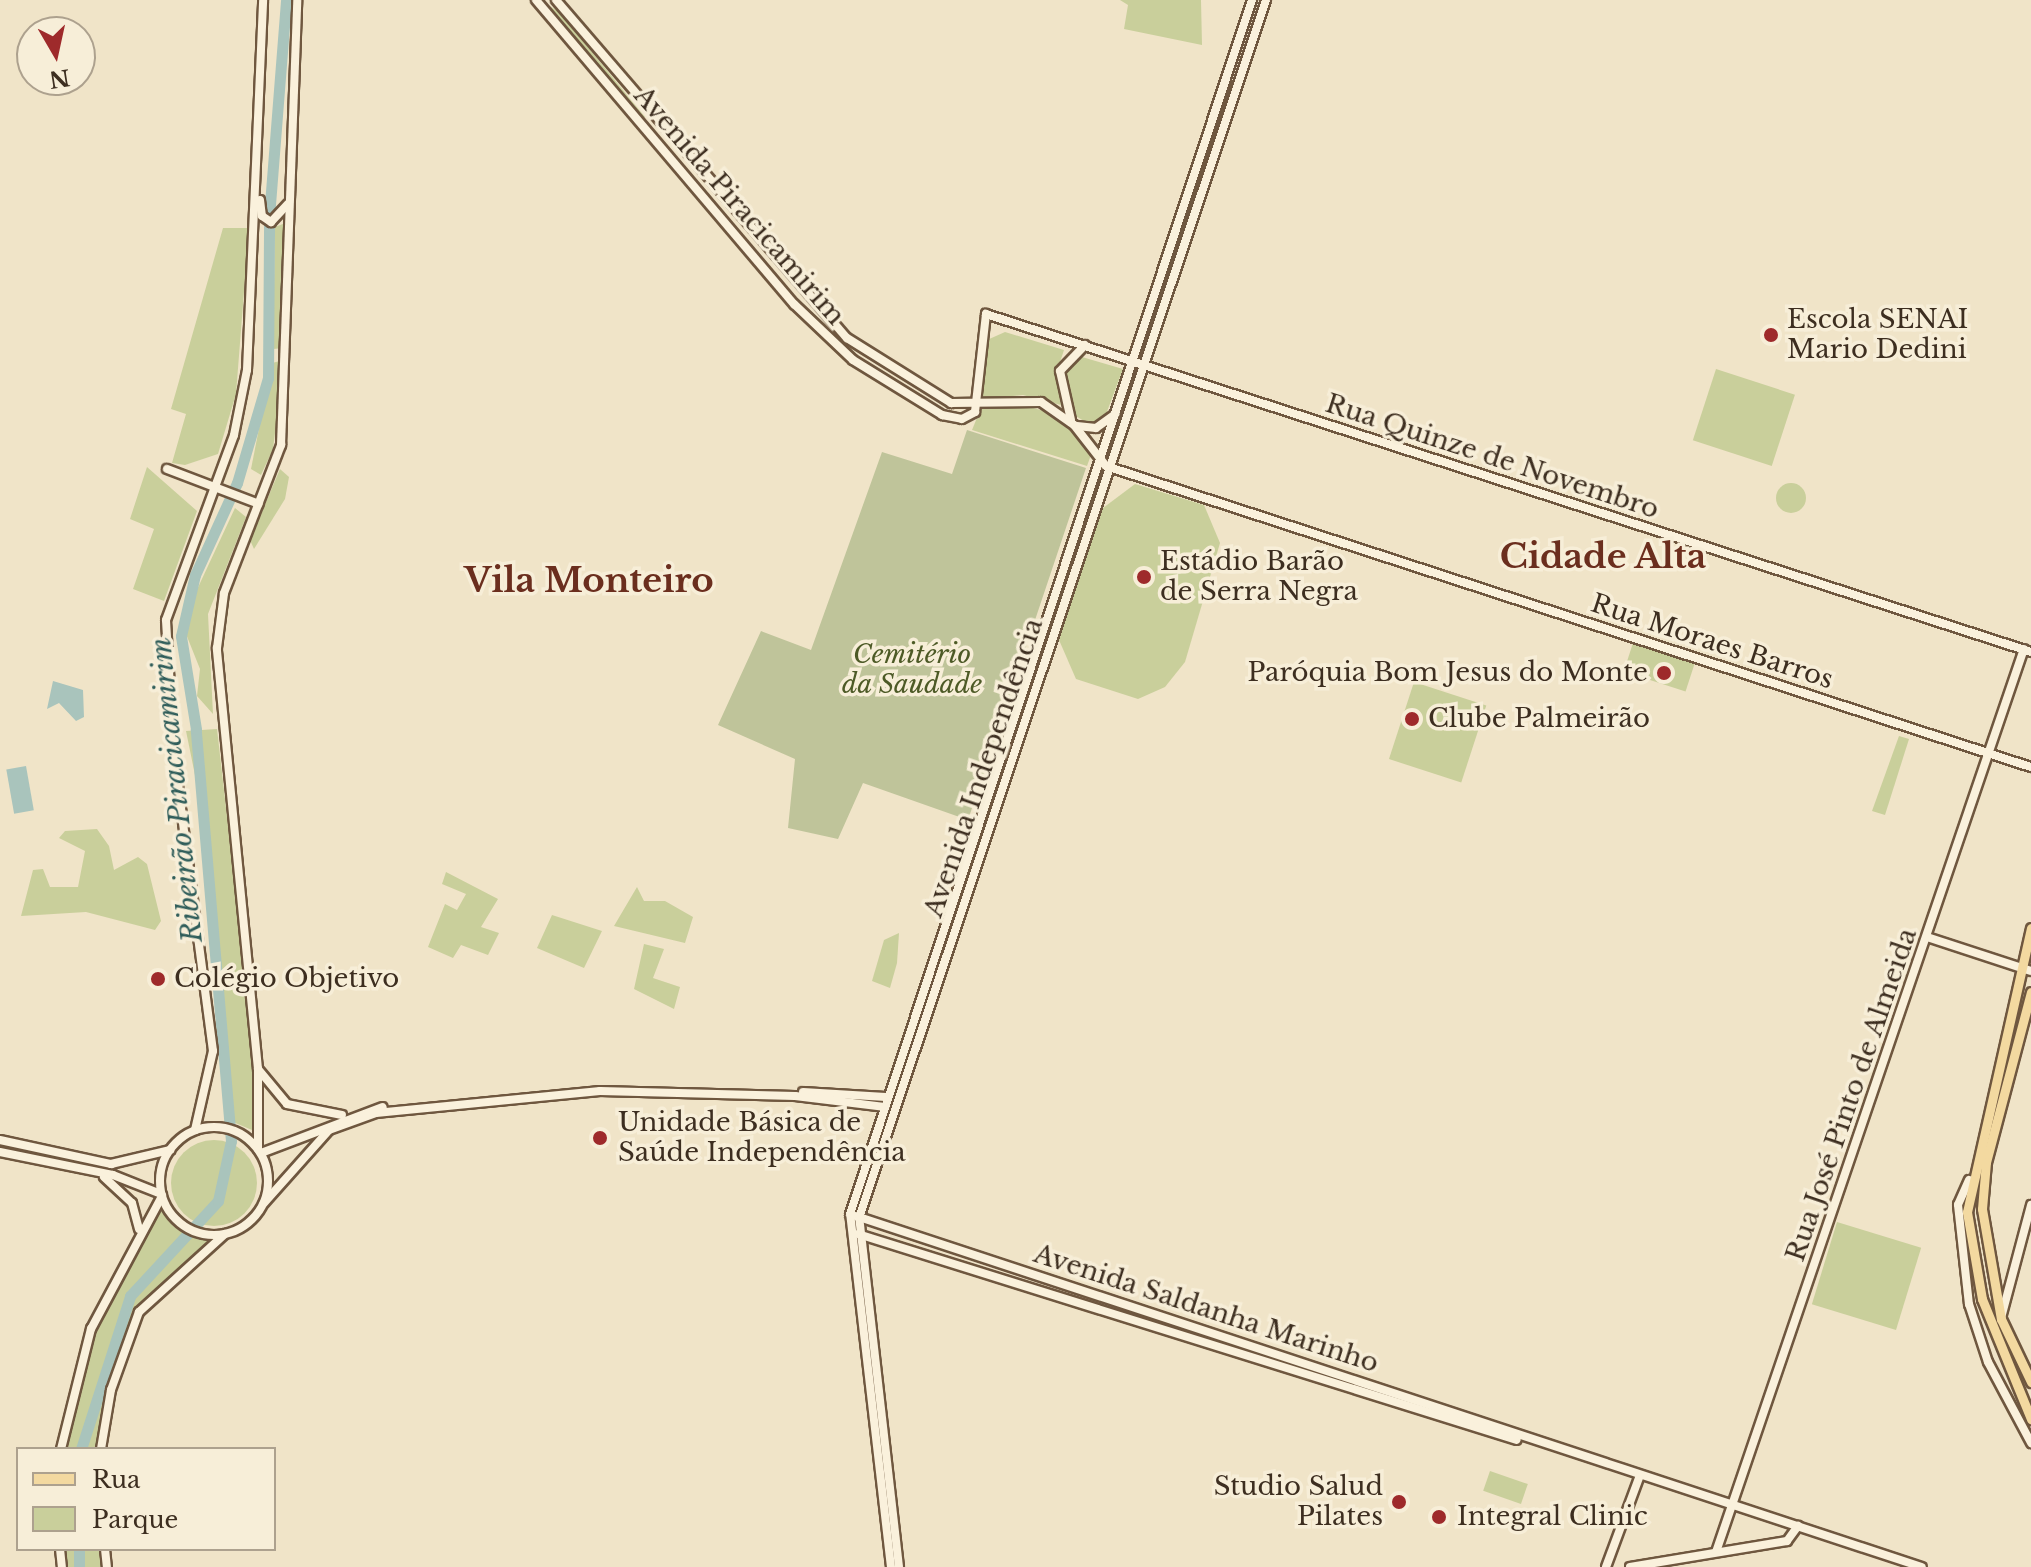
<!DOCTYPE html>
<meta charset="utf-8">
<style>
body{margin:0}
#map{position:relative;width:2031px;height:1567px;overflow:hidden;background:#f0e4c8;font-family:"Libre Baskerville",serif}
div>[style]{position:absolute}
.green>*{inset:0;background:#c9cf9b;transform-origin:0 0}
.round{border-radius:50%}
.cemetery>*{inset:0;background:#bfc49a}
.water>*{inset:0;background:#a9c4bc;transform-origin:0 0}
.river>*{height:11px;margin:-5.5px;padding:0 5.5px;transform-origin:5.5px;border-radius:5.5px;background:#a9c4bc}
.roads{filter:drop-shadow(2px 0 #6f573f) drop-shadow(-2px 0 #6f573f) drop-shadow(0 2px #6f573f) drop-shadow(0 -2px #6f573f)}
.secondary>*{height:8px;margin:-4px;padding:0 4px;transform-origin:4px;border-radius:4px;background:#faf1dc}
.secondary>.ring{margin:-4px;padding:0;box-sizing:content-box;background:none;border:8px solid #faf1dc;border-radius:50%}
.primary>*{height:9px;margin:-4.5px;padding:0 4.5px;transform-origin:4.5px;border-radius:4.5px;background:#f3d9a0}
.dots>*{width:22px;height:22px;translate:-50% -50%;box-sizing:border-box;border:4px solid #f7eed8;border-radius:50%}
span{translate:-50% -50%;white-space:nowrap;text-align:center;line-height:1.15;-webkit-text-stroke:7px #f7eed8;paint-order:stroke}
.street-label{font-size:26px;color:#3d2e20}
.poi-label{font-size:26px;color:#3d2e20}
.left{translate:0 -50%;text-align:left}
.right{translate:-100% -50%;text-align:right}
.park-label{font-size:26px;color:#4d5a26;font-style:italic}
.water-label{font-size:28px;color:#2f5d5a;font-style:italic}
.district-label{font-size:34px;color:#6b2e1e;font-weight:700}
.legend{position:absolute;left:16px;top:1447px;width:260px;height:104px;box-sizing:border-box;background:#f7eed8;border:2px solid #ada18e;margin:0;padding:10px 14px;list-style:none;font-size:24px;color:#3d2e20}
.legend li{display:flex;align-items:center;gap:16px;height:40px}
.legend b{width:40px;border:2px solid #ada18e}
.north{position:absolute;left:16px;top:16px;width:80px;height:80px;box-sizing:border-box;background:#f7eed8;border:2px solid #ada18e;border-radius:50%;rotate:171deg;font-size:22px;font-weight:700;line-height:32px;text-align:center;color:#3d2e20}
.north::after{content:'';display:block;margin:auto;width:28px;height:36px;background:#9e2a2b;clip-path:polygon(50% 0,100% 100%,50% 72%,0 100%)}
</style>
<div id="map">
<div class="green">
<i style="clip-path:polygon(540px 0,559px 12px,645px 117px,641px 120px)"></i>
<i style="clip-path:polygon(1201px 0,1202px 45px,1124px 29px,1128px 5px,1120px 0)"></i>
<i style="clip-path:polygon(288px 222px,284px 348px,273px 349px,275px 227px)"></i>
<i style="clip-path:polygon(223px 228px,249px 228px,236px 394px,218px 454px,185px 465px,172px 463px,186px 414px,171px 409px)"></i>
<i style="clip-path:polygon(1005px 332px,1064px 350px,1057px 371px,1061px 405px,1023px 395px,982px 399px,987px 340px)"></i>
<i style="clip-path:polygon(1082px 357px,1123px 369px,1105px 417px,1089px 424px,1074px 415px,1064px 379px,1065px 368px)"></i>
<i style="clip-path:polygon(284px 360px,273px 449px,261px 475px,251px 469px,272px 363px)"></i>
<i style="left:1716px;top:369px;width:83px;height:75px;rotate:18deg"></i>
<i style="clip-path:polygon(1014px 402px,1060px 416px,1092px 452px,1087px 466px,972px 430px,981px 408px)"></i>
<i style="clip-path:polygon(147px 467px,197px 511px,164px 601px,133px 589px,154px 529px,130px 519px)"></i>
<i style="clip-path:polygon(280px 469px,289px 477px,285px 499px,254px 549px,250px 540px)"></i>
<i class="round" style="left:1776px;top:483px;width:30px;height:30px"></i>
<i style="clip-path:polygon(1135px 484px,1204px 505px,1220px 543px,1185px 662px,1165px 687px,1138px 699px,1076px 679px,1059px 640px,1099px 511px)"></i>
<i style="clip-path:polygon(235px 508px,246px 517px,208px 614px,213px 714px,197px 696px,200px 669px,186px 634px,194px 596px)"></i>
<i style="left:1633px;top:643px;width:65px;height:30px;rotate:18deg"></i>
<i style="left:1414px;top:682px;width:76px;height:81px;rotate:18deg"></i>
<i style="clip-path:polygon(217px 729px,256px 1070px,252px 1130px,233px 1122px,204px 819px,186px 731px)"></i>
<i style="clip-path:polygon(1899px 736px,1909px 739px,1885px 815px,1872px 811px)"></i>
<i style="clip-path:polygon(97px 829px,109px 846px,114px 870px,138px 857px,147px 864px,161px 921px,155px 930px,86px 912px,21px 916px,33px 870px,43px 869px,50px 887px,78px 887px,85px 851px,59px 838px,65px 831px)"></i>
<i style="clip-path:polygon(446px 872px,498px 899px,481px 927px,499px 933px,488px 955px,461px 945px,453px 958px,428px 947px,445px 904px,457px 910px,466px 894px,442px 884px)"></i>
<i style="clip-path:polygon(637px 887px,644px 901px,665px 901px,693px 917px,685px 943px,614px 926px)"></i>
<i style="clip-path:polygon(552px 915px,602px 931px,584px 968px,537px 948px)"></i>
<i style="clip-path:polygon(899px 933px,897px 963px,890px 988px,872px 981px,884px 940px)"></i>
<i style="clip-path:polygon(644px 944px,664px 949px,653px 978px,680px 987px,674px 1009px,634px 989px)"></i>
<i class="round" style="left:171px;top:1140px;width:86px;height:86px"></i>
<i style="clip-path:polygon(162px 1196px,177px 1221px,201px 1234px,225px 1234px,139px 1312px,111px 1390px,101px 1449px,61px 1449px,91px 1329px)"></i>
<i style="left:1837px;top:1222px;width:88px;height:86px;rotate:17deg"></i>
<i style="left:1490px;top:1471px;width:40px;height:21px;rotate:19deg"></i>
<i style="left:60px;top:1549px;width:47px;height:18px"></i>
</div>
<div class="cemetery">
<i style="clip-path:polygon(967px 430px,1086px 468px,968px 820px,863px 783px,838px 839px,788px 828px,795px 759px,718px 725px,761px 631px,811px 650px,882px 452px,952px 474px)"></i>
</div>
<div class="water">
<i style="clip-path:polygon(53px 681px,83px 690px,84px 717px,76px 721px,59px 703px,47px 709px)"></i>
<i style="left:26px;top:766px;width:45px;height:20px;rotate:80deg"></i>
</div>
<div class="river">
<i style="left:81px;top:1449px;width:161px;rotate:-72.2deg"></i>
<i style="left:130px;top:1296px;width:129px;rotate:-47.2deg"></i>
<i style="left:218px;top:1201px;width:61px;rotate:-77.8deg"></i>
<i style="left:231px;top:1141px;width:413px;rotate:-94.9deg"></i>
<i style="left:196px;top:729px;width:94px;rotate:-99.2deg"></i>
<i style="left:181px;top:636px;width:63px;rotate:-77.1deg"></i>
<i style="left:195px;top:575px;width:101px;rotate:-65.5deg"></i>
<i style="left:237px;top:483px;width:109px;rotate:-73.6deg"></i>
<i style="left:268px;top:378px;width:161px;rotate:-89.6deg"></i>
<i style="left:269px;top:217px;width:218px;rotate:-85.5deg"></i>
<i style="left:79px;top:1549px;width:18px;rotate:90deg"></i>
</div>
<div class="roads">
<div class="secondary">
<i style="left:536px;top:0;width:399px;rotate:49.7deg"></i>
<i style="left:794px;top:304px;width:81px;rotate:43.5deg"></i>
<i style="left:853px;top:360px;width:105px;rotate:31.7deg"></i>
<i style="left:942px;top:415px;width:20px;rotate:11deg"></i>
<i style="left:962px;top:419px;width:15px;rotate:-28deg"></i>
<i style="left:975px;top:412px;width:99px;rotate:-83.6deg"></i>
<i style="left:986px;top:314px;width:1098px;rotate:17.92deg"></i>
<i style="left:556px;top:0;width:446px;rotate:49.3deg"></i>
<i style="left:847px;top:338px;width:123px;rotate:32deg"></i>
<i style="left:951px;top:403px;width:90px;rotate:-0.6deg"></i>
<i style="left:1041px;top:402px;width:40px;rotate:34.9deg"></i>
<i style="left:1074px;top:425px;width:52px;rotate:52deg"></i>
<i style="left:1106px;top:466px;width:973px;rotate:18.03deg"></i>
<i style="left:260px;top:200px;width:16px;rotate:83deg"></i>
<i style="left:262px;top:216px;width:11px;rotate:34deg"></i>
<i style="left:271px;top:222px;width:25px;rotate:-47deg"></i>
<i style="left:1071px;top:420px;width:50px;rotate:-102.7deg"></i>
<i style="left:1060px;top:371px;width:36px;rotate:-46deg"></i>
<i style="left:1077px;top:426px;width:19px;rotate:6deg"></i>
<i style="left:1096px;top:428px;width:24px;rotate:-36deg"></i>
<i style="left:167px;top:469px;width:98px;rotate:20.8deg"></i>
<i style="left:1927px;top:937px;width:109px;rotate:18.1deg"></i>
<i style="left:258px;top:1069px;width:45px;rotate:50.4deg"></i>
<i style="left:287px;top:1104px;width:56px;rotate:11.3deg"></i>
<i style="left:803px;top:1092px;width:83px;rotate:3.4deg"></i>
<i class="ring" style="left:160px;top:1127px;width:100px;height:100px"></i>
<i style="left:195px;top:1130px;width:81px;rotate:-77.2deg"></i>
<i style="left:213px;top:1051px;width:299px;rotate:-97.5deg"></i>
<i style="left:174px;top:755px;width:135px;rotate:-93.4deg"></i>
<i style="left:166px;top:620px;width:197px;rotate:-69.8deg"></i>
<i style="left:234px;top:435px;width:66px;rotate:-78.7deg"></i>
<i style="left:247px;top:370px;width:370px;rotate:-87.5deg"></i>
<i style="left:0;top:1140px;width:114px;rotate:12.2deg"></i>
<i style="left:111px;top:1164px;width:61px;rotate:-13.3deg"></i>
<i style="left:258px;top:1149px;width:80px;rotate:-90deg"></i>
<i style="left:258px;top:1069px;width:423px;rotate:-95.6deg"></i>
<i style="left:217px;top:648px;width:55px;rotate:-82.7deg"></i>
<i style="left:224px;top:593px;width:159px;rotate:-68.9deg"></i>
<i style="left:281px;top:445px;width:445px;rotate:-87.9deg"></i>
<i style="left:0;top:1152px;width:115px;rotate:11.5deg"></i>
<i style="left:113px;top:1175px;width:52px;rotate:21.6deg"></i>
<i style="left:261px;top:1153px;width:130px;rotate:-20.7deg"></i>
<i style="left:104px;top:1177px;width:38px;rotate:43deg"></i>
<i style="left:132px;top:1203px;width:27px;rotate:75deg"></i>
<i style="left:1969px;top:1180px;width:27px;rotate:114deg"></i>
<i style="left:1958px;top:1205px;width:100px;rotate:83.7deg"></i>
<i style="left:1969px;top:1304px;width:61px;rotate:71.9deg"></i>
<i style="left:1988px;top:1362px;width:92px;rotate:62deg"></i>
<i style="left:264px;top:1203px;width:98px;rotate:-48.3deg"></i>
<i style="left:329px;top:1130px;width:50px;rotate:-19.9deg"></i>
<i style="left:376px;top:1113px;width:225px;rotate:-5.6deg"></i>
<i style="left:600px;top:1091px;width:195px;rotate:1.5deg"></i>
<i style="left:795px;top:1096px;width:91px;rotate:7deg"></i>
<i style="left:856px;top:1216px;width:1122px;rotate:18.23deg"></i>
<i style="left:858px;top:1234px;width:690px;rotate:17.36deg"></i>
<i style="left:2001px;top:1318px;width:117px;rotate:-75.1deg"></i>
<i style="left:61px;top:1449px;width:124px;rotate:-76deg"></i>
<i style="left:91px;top:1329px;width:151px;rotate:-61.9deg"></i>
<i style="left:101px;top:1449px;width:60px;rotate:-80.4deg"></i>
<i style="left:111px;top:1390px;width:83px;rotate:-70.3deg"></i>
<i style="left:139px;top:1312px;width:116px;rotate:-42.2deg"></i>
<i style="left:60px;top:1549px;width:18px;rotate:84deg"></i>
<i style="left:105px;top:1549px;width:18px;rotate:84deg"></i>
<i style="left:1716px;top:1552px;width:954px;rotate:-71.17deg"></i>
<i style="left:891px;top:1567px;width:355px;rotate:-96.6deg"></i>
<i style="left:850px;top:1214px;width:1279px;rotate:-71.68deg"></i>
<i style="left:899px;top:1567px;width:351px;rotate:-96.5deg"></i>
<i style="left:859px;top:1218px;width:1284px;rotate:-71.52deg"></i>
<i style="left:1606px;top:1567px;width:98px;rotate:-69.7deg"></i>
<i style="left:1630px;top:1567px;width:159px;rotate:-9.4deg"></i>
<i style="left:1787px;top:1541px;width:19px;rotate:-54deg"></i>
</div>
<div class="primary">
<i style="left:2031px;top:928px;width:291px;rotate:102.7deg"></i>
<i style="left:1967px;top:1212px;width:88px;rotate:80.2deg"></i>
<i style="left:1982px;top:1299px;width:130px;rotate:67.8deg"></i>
<i style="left:2031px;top:992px;width:176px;rotate:104.8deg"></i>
<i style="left:1986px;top:1162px;width:47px;rotate:94.9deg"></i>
<i style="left:1982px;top:1209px;width:112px;rotate:80.2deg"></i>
<i style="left:2001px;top:1319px;width:70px;rotate:64.5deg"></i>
</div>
</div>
<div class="dots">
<i style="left:1771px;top:335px;background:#9e2a2b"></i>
<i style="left:1144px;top:577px;background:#9e2a2b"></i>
<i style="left:1664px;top:673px;background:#9e2a2b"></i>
<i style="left:1412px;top:719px;background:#9e2a2b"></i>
<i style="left:158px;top:979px;background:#9e2a2b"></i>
<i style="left:600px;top:1138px;background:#9e2a2b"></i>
<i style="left:1399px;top:1502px;background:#9e2a2b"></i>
<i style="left:1439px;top:1517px;background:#9e2a2b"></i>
</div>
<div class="street-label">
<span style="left:739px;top:206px;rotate:49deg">Avenida Piracicamirim</span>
<span style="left:1492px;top:457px;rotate:18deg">Rua Quinze de Novembro</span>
<span style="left:1712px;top:642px;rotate:18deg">Rua Moraes Barros</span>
<span style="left:984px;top:768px;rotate:-71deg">Avenida Independência</span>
<span style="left:1852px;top:1095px;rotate:-71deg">Rua José Pinto de Almeida</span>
<span style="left:1206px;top:1309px;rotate:18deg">Avenida Saldanha Marinho</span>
</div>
<div class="poi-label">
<span class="left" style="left:1787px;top:335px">Escola SENAI<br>Mario Dedini</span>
<span class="left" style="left:1160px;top:577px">Estádio Barão<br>de Serra Negra</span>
<span class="right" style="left:1648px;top:673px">Paróquia Bom Jesus do Monte</span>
<span class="left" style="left:1428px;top:719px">Clube Palmeirão</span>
<span class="left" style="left:174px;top:979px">Colégio Objetivo</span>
<span class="left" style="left:618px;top:1138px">Unidade Básica de<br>Saúde Independência</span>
<span class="right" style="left:1383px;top:1502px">Studio Salud<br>Pilates</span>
<span class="left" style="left:1457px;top:1517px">Integral Clinic</span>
</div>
<div class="park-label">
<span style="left:912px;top:670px">Cemitério<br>da Saudade</span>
</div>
<div class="water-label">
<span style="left:177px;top:790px;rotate:-96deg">Ribeirão Piracicamirim</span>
</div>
<div class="district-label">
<span style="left:1603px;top:557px">Cidade Alta</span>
<span style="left:589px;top:581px">Vila Monteiro</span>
</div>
<ul class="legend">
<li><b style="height:10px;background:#f3d9a0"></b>Rua</li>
<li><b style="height:22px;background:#c9cf9b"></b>Parque</li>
</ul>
<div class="north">N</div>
</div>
